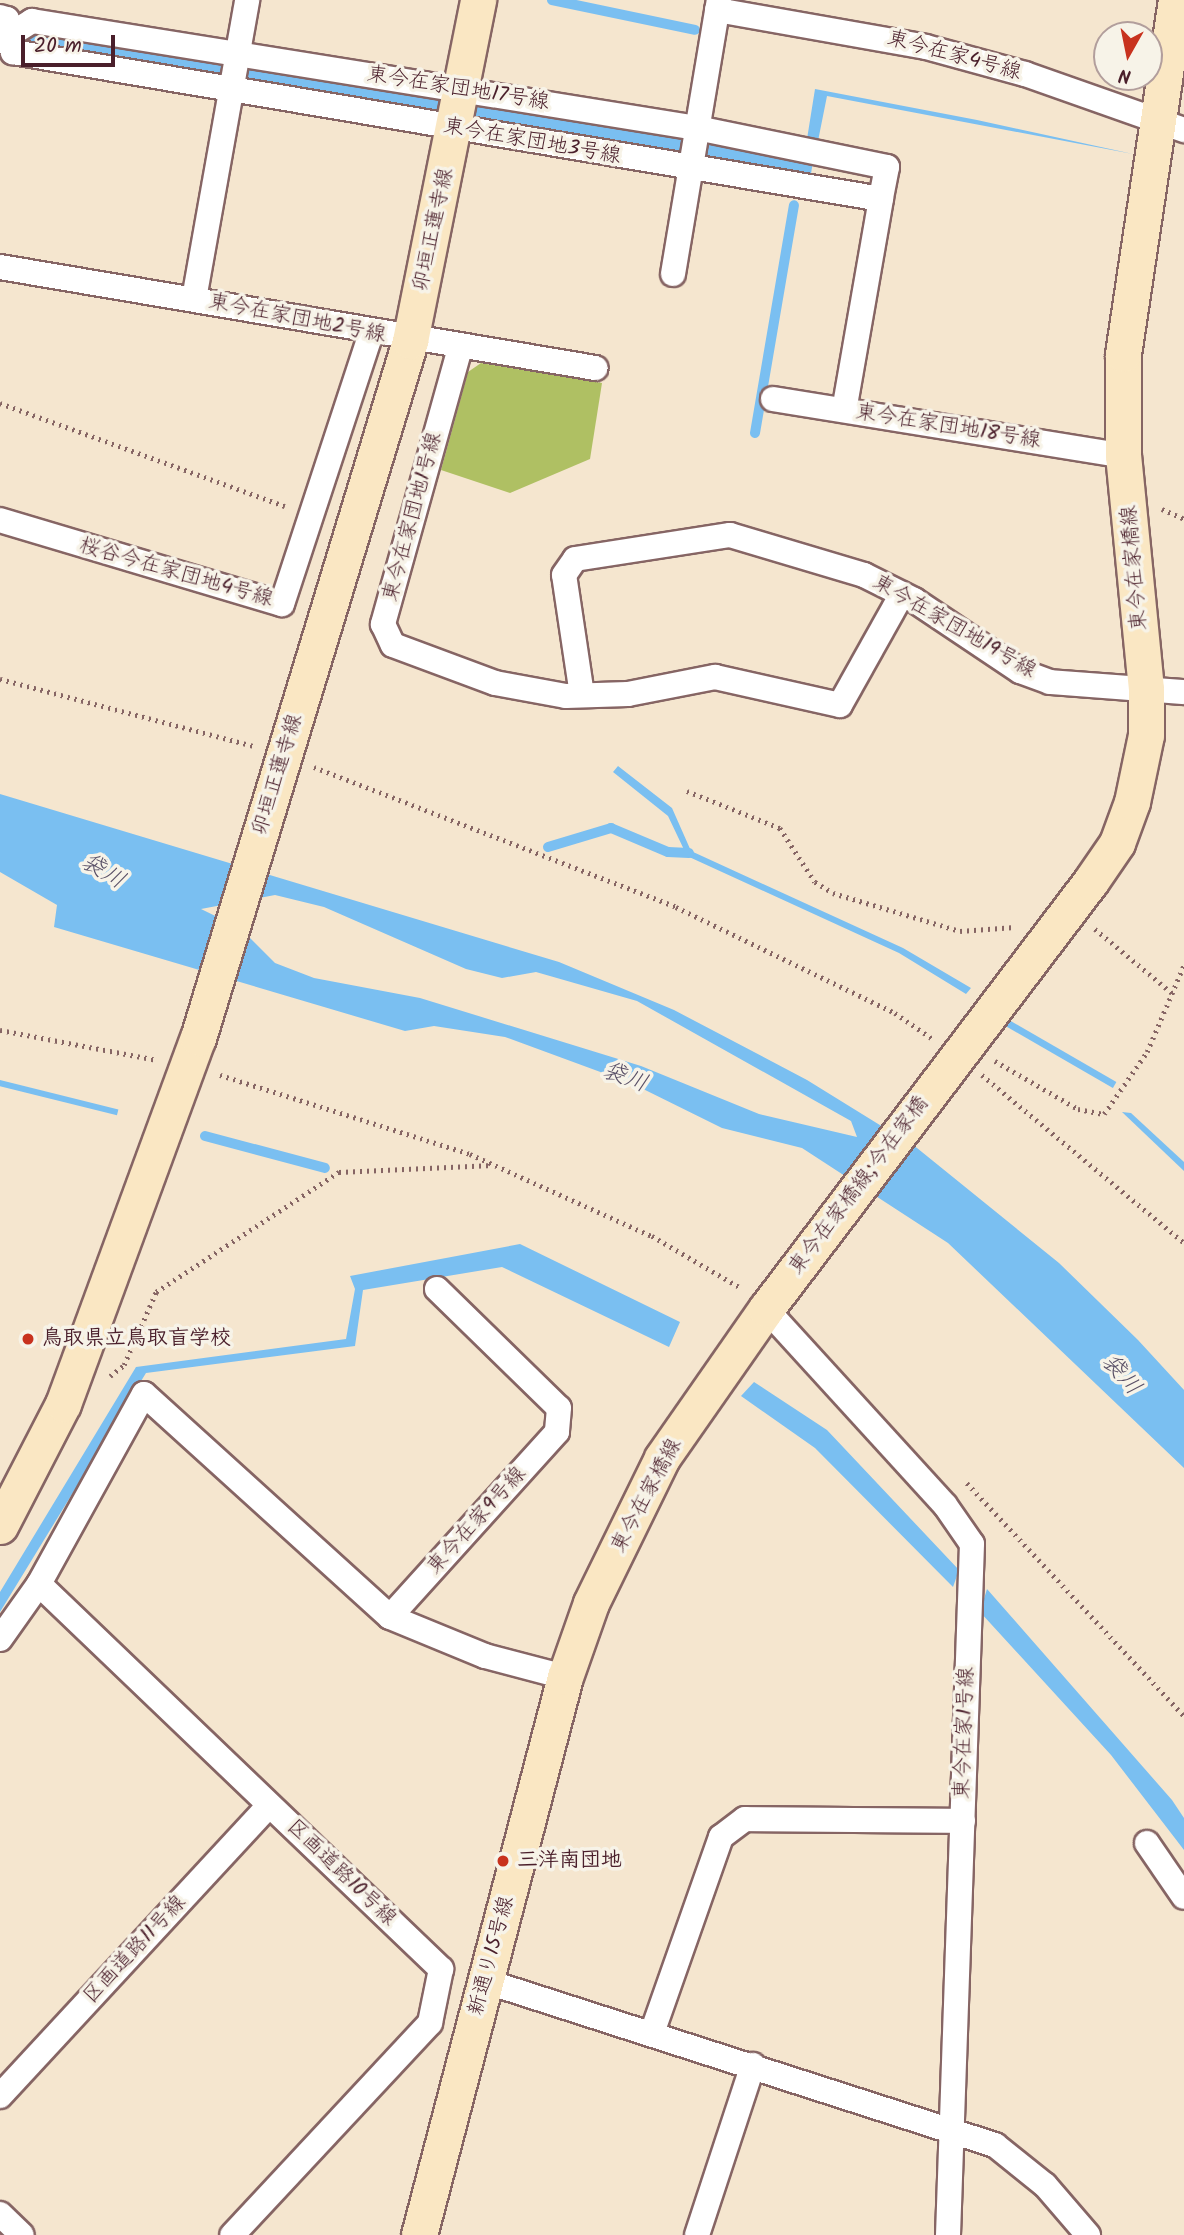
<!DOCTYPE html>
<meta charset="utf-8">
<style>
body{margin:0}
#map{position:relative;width:1184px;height:2235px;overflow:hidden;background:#f5e6cf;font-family:Kalam,"Klee One",sans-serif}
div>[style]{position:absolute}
.green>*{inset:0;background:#afc063}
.water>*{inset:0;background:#7abff1;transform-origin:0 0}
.stream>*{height:10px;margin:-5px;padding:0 5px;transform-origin:5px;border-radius:5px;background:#7abff1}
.path>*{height:4.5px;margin-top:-2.25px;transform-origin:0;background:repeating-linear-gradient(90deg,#866564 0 2px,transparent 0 7px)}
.roads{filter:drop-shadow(2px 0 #866564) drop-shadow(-2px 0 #866564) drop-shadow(0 2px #866564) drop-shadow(0 -2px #866564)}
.street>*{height:24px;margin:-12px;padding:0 12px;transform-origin:12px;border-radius:12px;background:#fff}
.secondary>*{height:35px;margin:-17.5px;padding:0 17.5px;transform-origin:17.5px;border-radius:17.5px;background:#fae7c3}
.dots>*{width:19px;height:19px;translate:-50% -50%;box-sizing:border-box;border:4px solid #f7f3e8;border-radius:50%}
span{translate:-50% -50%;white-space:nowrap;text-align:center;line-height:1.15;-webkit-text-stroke:7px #f7f3e8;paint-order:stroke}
.street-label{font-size:21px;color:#4a1f2b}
.poi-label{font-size:21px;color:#4a1f2b;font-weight:700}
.left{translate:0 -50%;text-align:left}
.water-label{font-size:23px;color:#584f66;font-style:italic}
.north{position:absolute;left:1093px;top:21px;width:70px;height:70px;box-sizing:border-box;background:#f7f3e8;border:2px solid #b29e9c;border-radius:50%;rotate:189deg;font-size:19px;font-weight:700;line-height:28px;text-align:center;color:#4a1f2b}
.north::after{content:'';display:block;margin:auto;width:24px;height:32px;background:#c8321e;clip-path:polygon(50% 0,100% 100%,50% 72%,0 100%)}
.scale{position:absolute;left:21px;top:35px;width:94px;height:32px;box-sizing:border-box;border:4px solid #4a1f2b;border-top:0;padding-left:9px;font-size:21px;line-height:24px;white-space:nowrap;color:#4a1f2b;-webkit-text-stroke:5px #f7f3e8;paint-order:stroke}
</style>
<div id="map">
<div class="green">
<i style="clip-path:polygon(481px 363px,602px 383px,590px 459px,510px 493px,441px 470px,468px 372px)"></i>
</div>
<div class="water">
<i style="clip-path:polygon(0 25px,576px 121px,813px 162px,810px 179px,0 40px)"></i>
<i style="clip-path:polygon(815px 89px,977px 120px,1133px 154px,827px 96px,818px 141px,807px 139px)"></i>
<i style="clip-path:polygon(618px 766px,672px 808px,691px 851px,903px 948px,971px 988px,966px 994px,899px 953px,687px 856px,668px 816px,613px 772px)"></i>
<i style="clip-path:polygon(evenodd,0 794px,559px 962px,674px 1010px,807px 1080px,917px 1148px,1059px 1263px,1138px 1340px,1184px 1390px,1184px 1468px,948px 1243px,802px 1148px,722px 1128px,633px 1084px,505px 1037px,434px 1026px,405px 1031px,54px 927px,57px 905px,0 872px,0 794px,275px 895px,324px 907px,466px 969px,502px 978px,536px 972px,637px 1001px,851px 1121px,857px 1137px,759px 1114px,641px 1066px,420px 998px,314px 978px,275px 963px,240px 928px,201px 909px,275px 895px)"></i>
<i style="left:1009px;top:1020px;width:124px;height:7px;rotate:30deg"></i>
<i style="left:0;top:1080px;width:122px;height:6px;rotate:14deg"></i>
<i style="clip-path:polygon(1122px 1112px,1131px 1113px,1184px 1162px,1184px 1171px)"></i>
<i style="clip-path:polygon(520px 1244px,680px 1322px,669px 1347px,502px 1267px,363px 1290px,355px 1346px,146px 1373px,0 1612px,0 1592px,136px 1367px,346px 1339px,355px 1289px,350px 1276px)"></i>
<i style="clip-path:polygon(754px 1382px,827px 1430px,959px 1570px,953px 1587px,815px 1448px,741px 1396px)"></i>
<i style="clip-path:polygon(987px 1589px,1172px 1800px,1184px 1818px,1184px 1850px,1111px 1755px,980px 1612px)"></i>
</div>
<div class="stream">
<i style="left:552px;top:0;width:146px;rotate:11.8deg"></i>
<i style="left:755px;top:433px;width:231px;rotate:-80.3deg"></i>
<i style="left:548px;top:847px;width:66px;rotate:-16.8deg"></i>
<i style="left:611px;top:828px;width:62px;rotate:22.8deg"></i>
<i style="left:668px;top:852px;width:21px;rotate:3deg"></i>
<i style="left:205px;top:1136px;width:124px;rotate:14.9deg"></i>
</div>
<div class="path">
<i style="left:0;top:403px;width:303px;rotate:19.9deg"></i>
<i style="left:1162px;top:509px;width:24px;rotate:24deg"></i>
<i style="left:0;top:679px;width:262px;rotate:14.8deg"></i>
<i style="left:314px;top:767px;width:388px;rotate:21.1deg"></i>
<i style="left:676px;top:907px;width:243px;rotate:25.8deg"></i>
<i style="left:895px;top:1013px;width:46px;rotate:34.4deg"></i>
<i style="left:687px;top:791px;width:100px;rotate:21.7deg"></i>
<i style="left:780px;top:828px;width:64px;rotate:57.1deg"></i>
<i style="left:815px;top:882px;width:21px;rotate:31deg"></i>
<i style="left:833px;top:893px;width:133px;rotate:16.7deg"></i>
<i style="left:960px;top:931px;width:55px;rotate:-4.2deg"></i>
<i style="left:1095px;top:929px;width:100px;rotate:39.7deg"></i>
<i style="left:0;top:1030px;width:160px;rotate:10.8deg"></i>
<i style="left:995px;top:1061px;width:96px;rotate:30deg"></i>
<i style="left:1078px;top:1109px;width:26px;rotate:11deg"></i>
<i style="left:1104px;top:1114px;width:75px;rotate:-55.3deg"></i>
<i style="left:1147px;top:1052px;width:95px;rotate:-67deg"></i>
<i style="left:220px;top:1075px;width:262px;rotate:17.5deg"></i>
<i style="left:470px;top:1154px;width:200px;rotate:24.3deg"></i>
<i style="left:652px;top:1236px;width:103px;rotate:30.3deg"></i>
<i style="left:982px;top:1075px;width:263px;rotate:39.7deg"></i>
<i style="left:110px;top:1376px;width:18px;rotate:-38deg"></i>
<i style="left:124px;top:1365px;width:80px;rotate:-66.3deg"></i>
<i style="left:156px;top:1292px;width:219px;rotate:-33.3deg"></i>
<i style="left:339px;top:1172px;width:154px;rotate:-2.6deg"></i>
<i style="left:967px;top:1483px;width:318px;rotate:47deg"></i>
</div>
<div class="roads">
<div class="street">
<i style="left:717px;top:10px;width:212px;rotate:10deg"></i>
<i style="left:926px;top:47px;width:103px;rotate:15.3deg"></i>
<i style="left:1025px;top:74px;width:169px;rotate:19.4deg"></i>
<i style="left:0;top:17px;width:7px;rotate:16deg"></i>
<i style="left:7px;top:19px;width:34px;rotate:80deg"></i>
<i style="left:13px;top:52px;width:880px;rotate:9.61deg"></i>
<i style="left:881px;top:199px;width:214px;rotate:99.9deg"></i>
<i style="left:0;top:41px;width:38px;rotate:-32deg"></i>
<i style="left:32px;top:21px;width:674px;rotate:9.14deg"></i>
<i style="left:697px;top:128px;width:194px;rotate:11.6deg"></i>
<i style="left:887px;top:167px;width:33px;rotate:101deg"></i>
<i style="left:0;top:267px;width:604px;rotate:9.63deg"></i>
<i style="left:673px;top:274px;width:278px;rotate:-80.5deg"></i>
<i style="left:194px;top:299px;width:304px;rotate:-79.9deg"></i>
<i style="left:460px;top:348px;width:287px;rotate:105.6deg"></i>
<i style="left:383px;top:624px;width:23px;rotate:65deg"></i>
<i style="left:393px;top:645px;width:109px;rotate:20.4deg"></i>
<i style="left:495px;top:683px;width:72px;rotate:10.4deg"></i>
<i style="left:566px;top:696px;width:62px;rotate:-1.8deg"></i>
<i style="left:628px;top:694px;width:89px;rotate:-11.1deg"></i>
<i style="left:715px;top:677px;width:128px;rotate:12.6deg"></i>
<i style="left:840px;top:705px;width:127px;rotate:-60.8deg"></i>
<i style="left:773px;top:399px;width:355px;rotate:9.2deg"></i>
<i style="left:0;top:520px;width:294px;rotate:16.6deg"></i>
<i style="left:282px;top:604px;width:284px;rotate:-71.8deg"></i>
<i style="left:582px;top:695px;width:121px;rotate:-98.5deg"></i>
<i style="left:564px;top:575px;width:19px;rotate:-55deg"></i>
<i style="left:575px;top:559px;width:157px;rotate:-8.8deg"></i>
<i style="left:730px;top:535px;width:140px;rotate:16.6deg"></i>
<i style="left:864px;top:575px;width:56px;rotate:26.6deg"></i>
<i style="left:914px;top:600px;width:128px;rotate:33.8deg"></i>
<i style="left:1020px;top:671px;width:32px;rotate:20deg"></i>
<i style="left:1050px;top:682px;width:134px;rotate:4.3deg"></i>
<i style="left:437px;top:1289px;width:170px;rotate:44.3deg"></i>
<i style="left:559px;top:1408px;width:24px;rotate:95deg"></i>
<i style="left:557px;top:1432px;width:249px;rotate:132.1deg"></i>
<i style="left:390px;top:1617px;width:103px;rotate:22.3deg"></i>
<i style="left:485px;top:1656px;width:83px;rotate:14.7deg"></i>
<i style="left:766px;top:1309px;width:265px;rotate:47.6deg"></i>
<i style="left:945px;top:1505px;width:47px;rotate:55.3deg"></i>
<i style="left:972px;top:1544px;width:691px;rotate:91.99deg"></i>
<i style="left:39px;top:1584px;width:217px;rotate:-61.1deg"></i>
<i style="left:144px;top:1394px;width:332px;rotate:42.2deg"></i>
<i style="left:0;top:1639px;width:67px;rotate:-54.7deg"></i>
<i style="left:39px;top:1584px;width:557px;rotate:43.76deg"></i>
<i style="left:441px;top:1969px;width:55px;rotate:101.5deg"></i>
<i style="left:430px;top:2023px;width:290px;rotate:133deg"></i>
<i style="left:1147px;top:1843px;width:65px;rotate:55.6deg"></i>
<i style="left:485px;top:1981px;width:536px;rotate:17.83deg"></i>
<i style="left:995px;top:2145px;width:64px;rotate:38.7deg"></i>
<i style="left:1045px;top:2185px;width:66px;rotate:49.3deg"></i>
<i style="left:652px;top:2033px;width:208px;rotate:-70.6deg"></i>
<i style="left:721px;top:1837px;width:30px;rotate:-37deg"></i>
<i style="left:745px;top:1819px;width:218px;rotate:0.5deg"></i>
<i style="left:0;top:2096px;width:396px;rotate:-47.2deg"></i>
<i style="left:0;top:2214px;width:30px;rotate:44deg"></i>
<i style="left:697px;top:2235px;width:179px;rotate:-71.8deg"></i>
</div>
<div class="secondary">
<i style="left:0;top:1526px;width:137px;rotate:-62.7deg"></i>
<i style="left:63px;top:1404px;width:390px;rotate:-69.8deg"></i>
<i style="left:198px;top:1038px;width:729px;rotate:-73.08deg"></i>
<i style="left:410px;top:341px;width:348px;rotate:-78.7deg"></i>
<i style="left:419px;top:2235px;width:577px;rotate:-75.34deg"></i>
<i style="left:565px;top:1677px;width:78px;rotate:-70.6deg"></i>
<i style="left:591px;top:1603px;width:161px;rotate:-63.9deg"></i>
<i style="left:662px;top:1458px;width:182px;rotate:-55.1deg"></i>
<i style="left:766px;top:1309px;width:537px;rotate:-52.79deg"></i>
<i style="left:1091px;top:881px;width:46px;rotate:-55.6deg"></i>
<i style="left:1117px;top:843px;width:44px;rotate:-69.9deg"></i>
<i style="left:1132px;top:802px;width:68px;rotate:-78.2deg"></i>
<i style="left:1146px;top:735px;width:46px;rotate:-90deg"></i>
<i style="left:1146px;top:689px;width:234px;rotate:-95.6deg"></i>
<i style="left:1123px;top:456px;width:102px;rotate:-90deg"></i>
<i style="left:1123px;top:354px;width:358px;rotate:-81.5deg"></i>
</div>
</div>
<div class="dots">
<i style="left:28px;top:1339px;background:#c8321e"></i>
<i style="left:503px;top:1861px;background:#c8321e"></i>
</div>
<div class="street-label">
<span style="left:954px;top:56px;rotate:15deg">東今在家4号線</span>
<span style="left:458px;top:89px;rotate:9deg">東今在家団地17号線</span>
<span style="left:532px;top:142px;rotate:10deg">東今在家団地3号線</span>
<span style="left:434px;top:230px;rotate:-78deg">卯垣正蓮寺線</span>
<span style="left:297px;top:319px;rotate:11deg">東今在家団地2号線</span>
<span style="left:948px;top:427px;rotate:9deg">東今在家団地18号線</span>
<span style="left:413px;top:517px;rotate:-75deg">東今在家団地1号線</span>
<span style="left:1135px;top:568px;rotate:-95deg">東今在家橋線</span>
<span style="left:176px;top:573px;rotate:16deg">桜谷今在家団地4号線</span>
<span style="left:954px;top:627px;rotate:30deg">東今在家団地19号線</span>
<span style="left:278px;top:775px;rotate:-73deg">卯垣正蓮寺線</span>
<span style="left:859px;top:1186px;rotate:-53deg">東今在家橋線;今在家橋</span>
<span style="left:647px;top:1496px;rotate:-62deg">東今在家橋線</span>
<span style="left:477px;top:1521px;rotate:-48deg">東今在家9号線</span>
<span style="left:965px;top:1733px;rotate:-88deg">東今在家1号線</span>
<span style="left:341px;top:1873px;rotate:44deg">区画道路10号線</span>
<span style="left:135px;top:1950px;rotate:-47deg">区画道路11号線</span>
<span style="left:492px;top:1956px;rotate:-75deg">新通り15号線</span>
</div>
<div class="poi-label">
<span class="left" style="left:42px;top:1339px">鳥取県立鳥取盲学校</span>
<span class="left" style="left:517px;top:1861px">三洋南団地</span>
</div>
<div class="water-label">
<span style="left:103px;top:872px;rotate:31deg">袋川</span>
<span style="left:625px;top:1078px;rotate:20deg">袋川</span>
<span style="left:1121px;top:1375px;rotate:49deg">袋川</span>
</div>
<div class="north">N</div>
<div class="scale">20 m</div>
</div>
